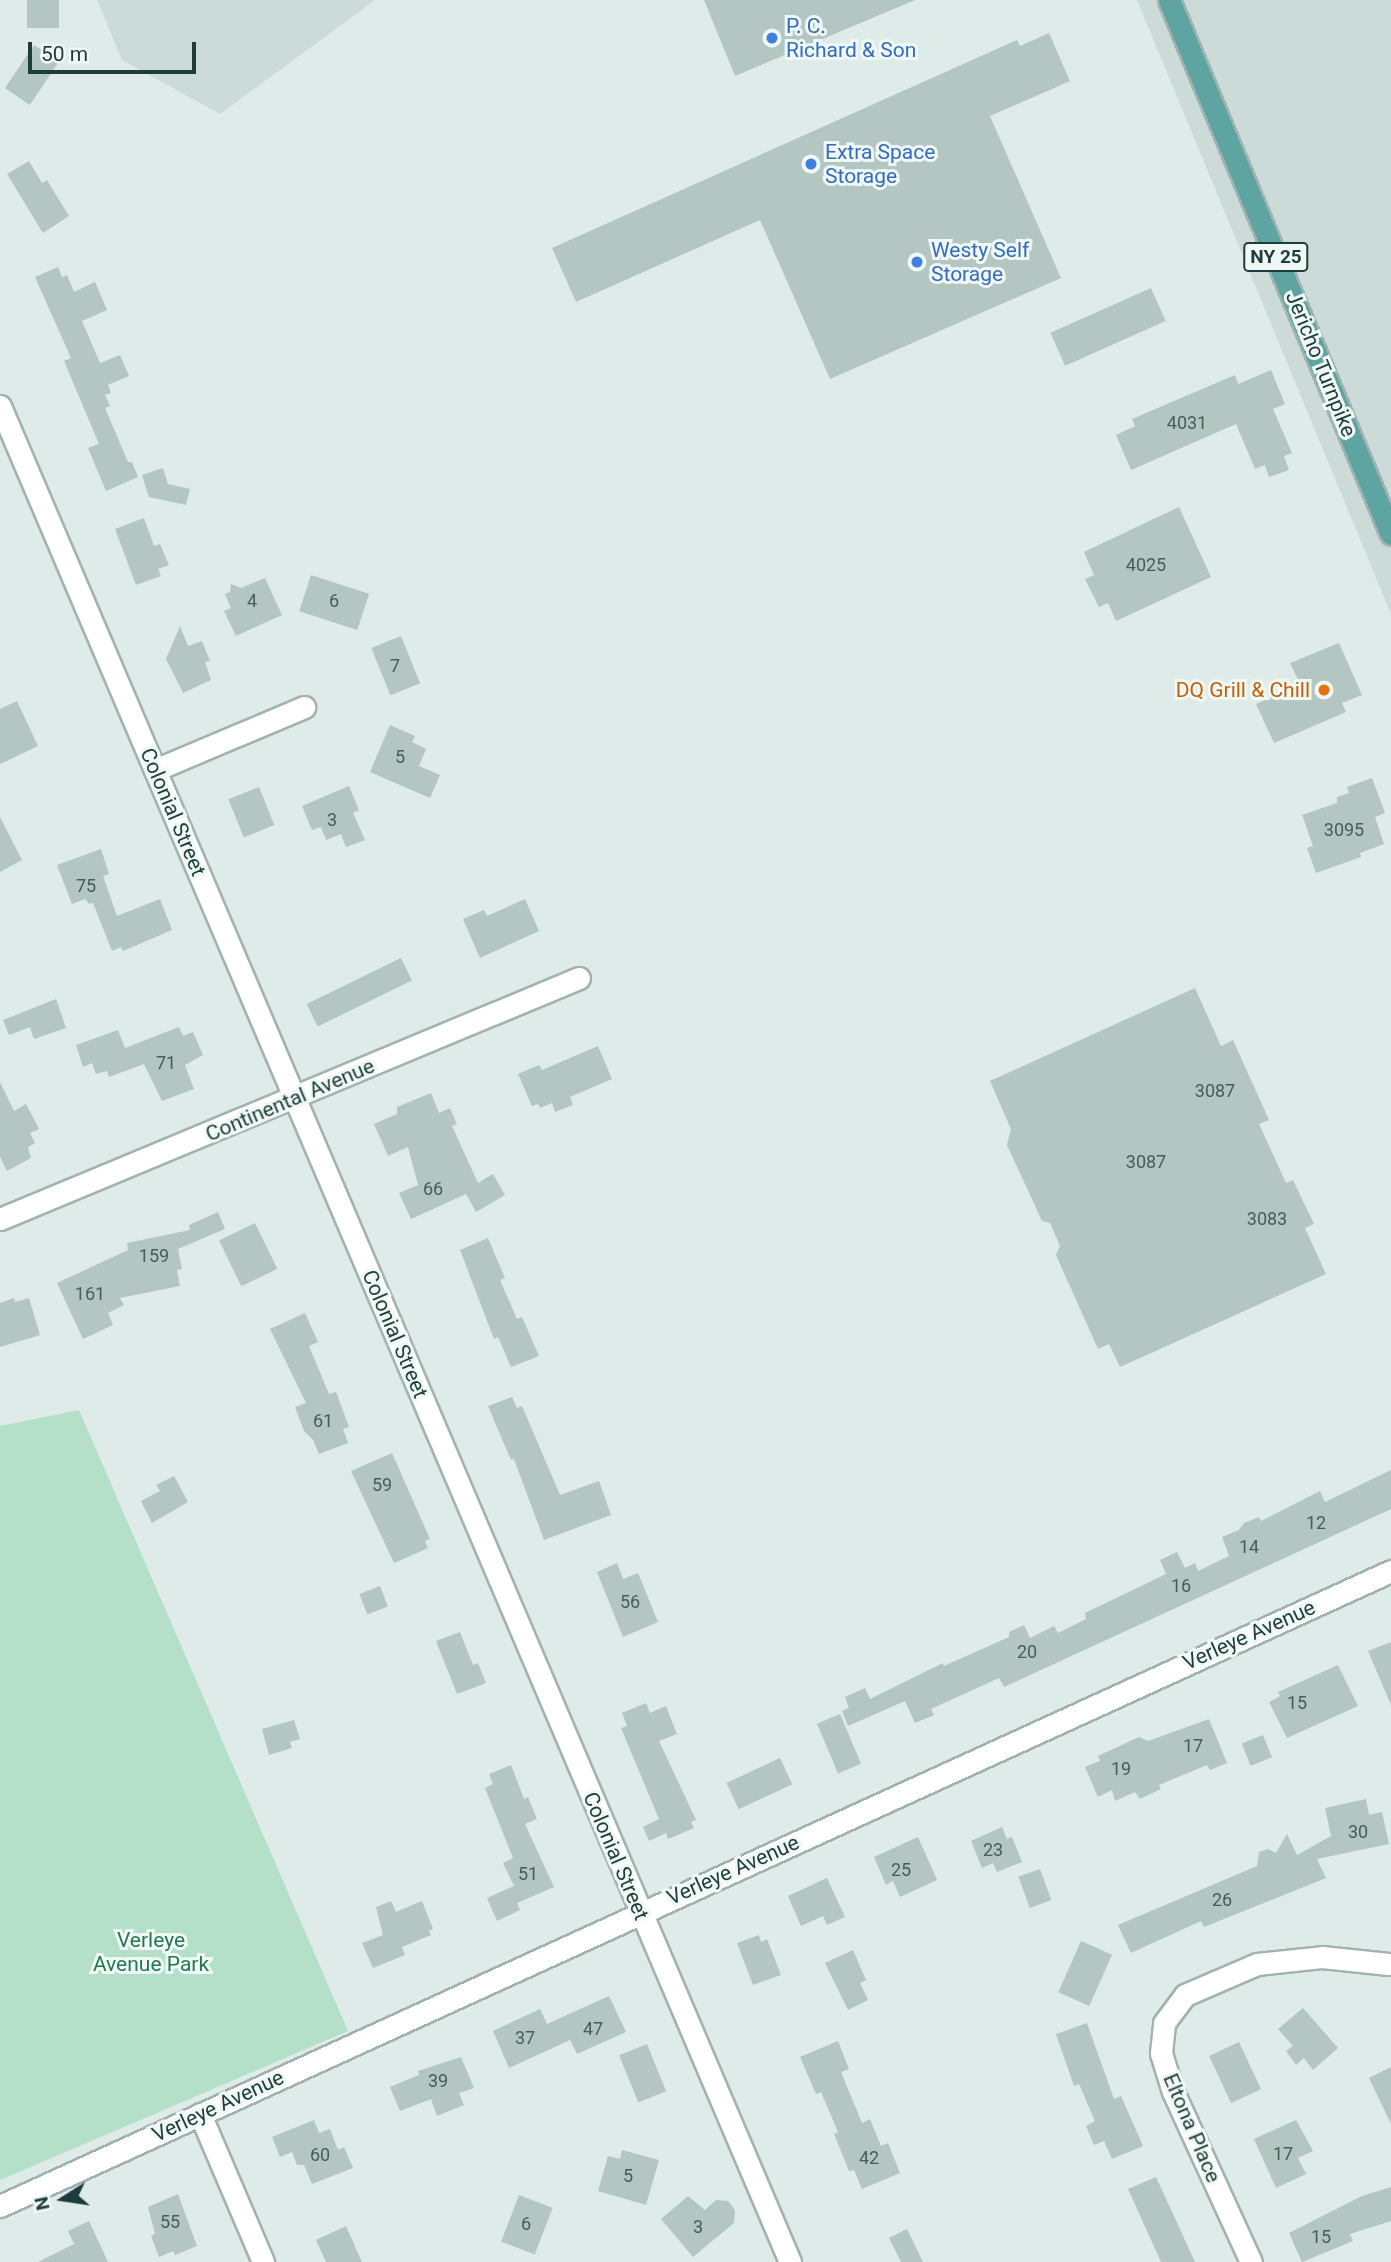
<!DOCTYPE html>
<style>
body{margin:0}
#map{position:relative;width:1391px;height:2262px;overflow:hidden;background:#deebe8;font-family:Roboto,sans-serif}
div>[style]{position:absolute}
.built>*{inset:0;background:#ccdbd7}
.green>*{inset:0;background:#b4dfc9}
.building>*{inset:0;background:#b3c6c2;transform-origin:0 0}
.roads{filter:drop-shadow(2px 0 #a1b3b1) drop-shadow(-2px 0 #a1b3b1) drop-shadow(0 2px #a1b3b1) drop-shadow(0 -2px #a1b3b1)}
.minor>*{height:21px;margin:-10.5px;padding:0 10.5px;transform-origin:10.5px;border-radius:10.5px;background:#fff}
.major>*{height:21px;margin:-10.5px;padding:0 10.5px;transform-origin:10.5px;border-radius:10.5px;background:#5ea5a2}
.dots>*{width:19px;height:19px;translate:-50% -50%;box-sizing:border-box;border:4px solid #eff8f5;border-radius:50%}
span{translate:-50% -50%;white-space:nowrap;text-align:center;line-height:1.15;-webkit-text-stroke:6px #eff8f5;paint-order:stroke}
.number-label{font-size:18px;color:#435e5d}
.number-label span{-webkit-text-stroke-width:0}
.shield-label span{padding:2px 5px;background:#eff8f5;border:2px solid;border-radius:5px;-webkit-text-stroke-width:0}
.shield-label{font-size:19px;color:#1e3c3b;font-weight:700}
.shop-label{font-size:21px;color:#366cbe}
.left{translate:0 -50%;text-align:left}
.street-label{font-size:21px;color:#1e3c3b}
.food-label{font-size:21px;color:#c56008}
.right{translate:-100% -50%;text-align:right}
.park-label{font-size:21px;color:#257756}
.north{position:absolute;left:28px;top:2164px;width:70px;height:70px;-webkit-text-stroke:5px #eff8f5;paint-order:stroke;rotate:258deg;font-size:19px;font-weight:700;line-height:28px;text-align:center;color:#1e3c3b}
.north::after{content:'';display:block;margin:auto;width:24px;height:32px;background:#1e3c3b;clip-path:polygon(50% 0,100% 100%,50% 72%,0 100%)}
.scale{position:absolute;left:28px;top:42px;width:168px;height:32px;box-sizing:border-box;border:4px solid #1e3c3b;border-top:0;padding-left:9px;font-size:21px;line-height:24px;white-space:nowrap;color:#1e3c3b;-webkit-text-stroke:5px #eff8f5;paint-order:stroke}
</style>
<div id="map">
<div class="built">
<i style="clip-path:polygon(97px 0,375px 0,220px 114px,122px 60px)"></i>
<i style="clip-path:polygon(1137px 0,1391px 0,1391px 614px)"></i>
</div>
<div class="green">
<i style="clip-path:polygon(79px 1410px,348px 2031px,0 2180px,0 1426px)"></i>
</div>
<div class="building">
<i style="left:27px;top:0;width:32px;height:28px"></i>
<i style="clip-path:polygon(704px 0,915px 0,735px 76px)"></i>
<i style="clip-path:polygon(1049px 33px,1070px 81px,990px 116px,1061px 278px,830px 379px,760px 220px,576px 302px,552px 248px,1017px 40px,1020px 46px)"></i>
<i style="left:34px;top:45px;width:30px;height:52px;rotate:34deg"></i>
<i style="clip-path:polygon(29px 161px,42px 183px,47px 180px,69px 216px,43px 233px,7px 174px)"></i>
<i style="clip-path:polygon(58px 267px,62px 277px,67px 275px,74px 292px,95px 282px,107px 310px,82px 321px,100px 363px,120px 355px,129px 376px,108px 385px,111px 393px,105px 395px,110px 406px,105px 408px,128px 462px,132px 462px,138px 477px,106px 491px,88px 448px,99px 444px,64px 361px,71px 358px,35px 277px)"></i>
<i style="left:1151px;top:288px;width:36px;height:110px;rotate:66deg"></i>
<i style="clip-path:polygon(1271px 370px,1285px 404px,1273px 409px,1292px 453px,1284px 456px,1289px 470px,1269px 477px,1265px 465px,1255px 469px,1236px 424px,1131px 470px,1116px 435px,1135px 426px,1132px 419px,1235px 375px,1238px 384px)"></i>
<i style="clip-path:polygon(163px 468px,168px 484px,190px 489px,186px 505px,149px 497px,142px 475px)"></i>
<i style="clip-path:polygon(1179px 507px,1211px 577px,1116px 621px,1108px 603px,1099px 607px,1085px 579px,1094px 575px,1084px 552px)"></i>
<i style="clip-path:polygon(144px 518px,154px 546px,160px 544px,169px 565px,158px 569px,161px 576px,136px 585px,115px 529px)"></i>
<i style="left:311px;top:575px;width:61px;height:38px;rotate:18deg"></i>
<i style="clip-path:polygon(265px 578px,282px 615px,236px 636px,224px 611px,231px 608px,225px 594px,230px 592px,231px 584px,241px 588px)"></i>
<i style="clip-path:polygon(180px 626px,188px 646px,202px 641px,210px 661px,205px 662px,211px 680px,183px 693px,166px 659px)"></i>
<i style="left:401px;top:636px;width:51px;height:32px;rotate:68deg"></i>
<i style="clip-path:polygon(1339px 643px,1362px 695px,1342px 703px,1346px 712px,1274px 743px,1256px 704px,1300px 684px,1290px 663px)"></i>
<i style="clip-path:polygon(17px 701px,38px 746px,0 764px,0 709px)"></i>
<i style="clip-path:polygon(390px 725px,415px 736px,412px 742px,426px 749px,419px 766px,440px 775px,430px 798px,370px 772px)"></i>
<i style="clip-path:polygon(1372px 778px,1385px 813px,1375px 817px,1384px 844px,1360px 853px,1361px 857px,1316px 873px,1307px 848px,1313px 846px,1302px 815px,1337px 803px,1337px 797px,1349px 793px,1347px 787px)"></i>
<i style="clip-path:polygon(349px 786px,359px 810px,353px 813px,365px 840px,346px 847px,341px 834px,326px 840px,321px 827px,312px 830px,302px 806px)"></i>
<i style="left:259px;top:787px;width:41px;height:33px;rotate:68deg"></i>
<i style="clip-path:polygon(0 817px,22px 860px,0 872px)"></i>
<i style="clip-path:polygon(101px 849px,109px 874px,103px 876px,117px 916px,160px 899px,172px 930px,123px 951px,121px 947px,112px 951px,93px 903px,89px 904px,85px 899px,72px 904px,57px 865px)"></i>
<i style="clip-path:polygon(525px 899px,539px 931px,480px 958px,463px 919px,484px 910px,487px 916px)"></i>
<i style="left:401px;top:958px;width:25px;height:105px;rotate:64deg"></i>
<i style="clip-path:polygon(1195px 988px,1221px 1046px,1233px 1040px,1269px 1120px,1259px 1124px,1286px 1183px,1293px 1180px,1314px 1224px,1305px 1228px,1326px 1274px,1120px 1367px,1109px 1344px,1098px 1349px,1056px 1255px,1060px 1246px,1050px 1223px,1042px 1221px,1007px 1145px,1011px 1129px,990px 1081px)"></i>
<i style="clip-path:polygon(56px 999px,66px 1028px,34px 1039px,30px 1027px,9px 1035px,3px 1020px)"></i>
<i style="clip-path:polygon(179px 1027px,183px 1036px,193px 1032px,203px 1055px,185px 1065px,194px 1089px,162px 1101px,144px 1064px,109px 1077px,107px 1071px,96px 1074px,92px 1063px,83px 1067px,76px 1045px,118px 1030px,125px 1048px)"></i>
<i style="clip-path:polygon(598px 1046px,612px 1079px,570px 1097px,573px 1105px,555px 1112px,552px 1103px,540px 1108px,538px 1104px,532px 1106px,518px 1074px,539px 1065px,542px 1070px)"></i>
<i style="clip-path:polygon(0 1082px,14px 1111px,26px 1104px,39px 1129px,30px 1133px,35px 1143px,28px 1147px,31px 1158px,7px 1171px,0 1157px)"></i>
<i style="clip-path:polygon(431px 1093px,439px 1113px,450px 1108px,457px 1124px,452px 1126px,478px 1183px,493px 1174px,505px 1195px,476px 1212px,466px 1194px,411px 1219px,399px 1193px,418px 1185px,408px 1147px,388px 1156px,374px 1124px,397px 1114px,397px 1107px)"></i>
<i style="clip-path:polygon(218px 1212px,225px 1229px,178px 1249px,182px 1269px,177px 1270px,180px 1286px,120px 1298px,124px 1305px,108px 1313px,113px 1325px,83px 1339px,57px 1283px,128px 1250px,127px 1243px,190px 1230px,189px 1225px)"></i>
<i style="left:255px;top:1223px;width:51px;height:40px;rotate:64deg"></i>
<i style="clip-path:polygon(488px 1238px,505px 1278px,500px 1280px,517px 1319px,522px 1317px,539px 1356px,511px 1367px,498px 1337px,494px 1339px,460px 1250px)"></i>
<i style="clip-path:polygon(14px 1298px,15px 1302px,29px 1298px,40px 1335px,0 1347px,0 1303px)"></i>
<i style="clip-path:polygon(305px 1313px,318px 1342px,309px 1346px,329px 1394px,336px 1392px,349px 1427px,343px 1429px,348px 1443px,319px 1454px,313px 1440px,304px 1431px,295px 1407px,306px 1403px,270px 1329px)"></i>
<i style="clip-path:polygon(512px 1397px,517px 1408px,522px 1406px,560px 1495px,599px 1481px,611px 1515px,544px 1540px,514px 1459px,511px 1460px,488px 1406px)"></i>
<i style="clip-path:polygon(392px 1453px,430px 1539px,425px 1541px,428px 1548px,394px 1563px,351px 1471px)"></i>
<i style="clip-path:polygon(1391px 1470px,1391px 1509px,1004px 1687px,999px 1678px,931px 1709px,934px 1715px,915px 1723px,905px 1701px,848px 1726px,842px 1711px,849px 1708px,845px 1697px,865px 1688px,870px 1699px,943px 1663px,944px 1666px,1009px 1637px,1009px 1632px,1024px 1625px,1030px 1638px,1054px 1626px,1058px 1633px,1086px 1619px,1085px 1613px,1166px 1574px,1160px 1560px,1177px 1552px,1185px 1568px,1195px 1563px,1198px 1571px,1229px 1556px,1222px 1537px,1239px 1530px,1244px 1523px,1259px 1517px,1261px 1521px,1320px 1491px,1325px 1502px)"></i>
<i style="clip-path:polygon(174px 1476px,188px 1502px,152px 1523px,141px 1501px,160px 1491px,156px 1485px)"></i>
<i style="clip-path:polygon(617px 1563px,623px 1579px,638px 1573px,658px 1622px,623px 1637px,597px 1572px)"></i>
<i style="left:380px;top:1586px;width:22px;height:22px;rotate:69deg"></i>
<i style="clip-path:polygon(460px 1632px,473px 1665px,478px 1663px,486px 1683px,457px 1694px,436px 1641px)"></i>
<i style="clip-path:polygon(1391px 1642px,1391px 1705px,1368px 1651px)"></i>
<i style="clip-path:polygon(1338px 1665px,1358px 1706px,1287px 1738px,1269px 1702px,1280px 1696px,1278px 1692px)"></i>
<i style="clip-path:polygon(646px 1703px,650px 1713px,666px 1706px,677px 1734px,659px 1741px,696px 1820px,691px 1822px,694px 1828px,668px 1839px,666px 1833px,649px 1841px,643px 1827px,659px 1819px,621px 1728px,627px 1726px,622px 1713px)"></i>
<i style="left:840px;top:1714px;width:54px;height:25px;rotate:67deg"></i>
<i style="clip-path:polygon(1209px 1719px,1227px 1763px,1210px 1770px,1207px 1765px,1159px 1785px,1161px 1789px,1140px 1799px,1135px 1792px,1115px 1801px,1112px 1790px,1098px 1797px,1085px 1767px,1100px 1761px,1098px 1756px,1139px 1737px,1148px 1741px)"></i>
<i style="clip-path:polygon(294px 1720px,300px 1739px,290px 1742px,292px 1748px,269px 1755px,262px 1729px)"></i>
<i style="left:1263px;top:1735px;width:24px;height:23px;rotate:68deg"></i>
<i style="left:780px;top:1758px;width:29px;height:59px;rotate:65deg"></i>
<i style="clip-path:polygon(511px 1765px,524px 1799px,528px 1797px,537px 1819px,525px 1824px,554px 1887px,517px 1903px,520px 1910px,497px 1921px,487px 1898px,514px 1886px,503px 1863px,513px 1858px,485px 1788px,493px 1784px,489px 1774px)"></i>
<i style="clip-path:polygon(1366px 1799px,1369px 1815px,1382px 1812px,1389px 1844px,1317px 1859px,1326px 1878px,1204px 1927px,1201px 1921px,1131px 1953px,1118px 1925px,1257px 1866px,1259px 1852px,1268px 1849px,1276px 1853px,1287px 1834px,1297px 1855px,1331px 1836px,1325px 1808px)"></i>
<i style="clip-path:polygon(1002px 1827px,1007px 1839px,1012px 1837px,1022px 1862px,997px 1872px,993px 1863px,982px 1868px,971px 1841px)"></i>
<i style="clip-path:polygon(918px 1837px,937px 1880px,900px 1897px,893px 1881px,886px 1885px,874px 1857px)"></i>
<i style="left:1040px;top:1869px;width:33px;height:23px;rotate:70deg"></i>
<i style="clip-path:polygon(827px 1878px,845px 1917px,827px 1925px,823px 1916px,801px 1926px,788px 1896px)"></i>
<i style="clip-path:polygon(391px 1901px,396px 1912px,422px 1901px,433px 1929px,429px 1931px,431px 1935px,402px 1947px,405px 1955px,373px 1968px,362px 1943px,383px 1935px,376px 1907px)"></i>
<i style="clip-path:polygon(759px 1935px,761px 1942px,767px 1939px,781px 1975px,753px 1985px,737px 1943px)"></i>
<i style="left:1081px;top:1941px;width:34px;height:56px;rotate:24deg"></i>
<i style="clip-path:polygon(853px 1950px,866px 1980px,860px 1983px,868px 2000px,848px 2010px,825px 1963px)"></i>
<i style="clip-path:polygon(609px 1996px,626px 2032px,577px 2054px,570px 2040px,509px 2068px,493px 2031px,540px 2009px,547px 2024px)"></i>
<i style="clip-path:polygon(1303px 2008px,1338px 2048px,1313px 2070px,1304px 2058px,1296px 2065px,1286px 2051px,1293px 2046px,1278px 2029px)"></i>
<i style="clip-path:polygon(1087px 2023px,1114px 2099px,1121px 2096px,1143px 2146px,1112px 2159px,1104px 2141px,1094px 2145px,1086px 2126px,1095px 2121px,1079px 2084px,1074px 2086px,1056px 2034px)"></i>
<i style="clip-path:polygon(838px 2041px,849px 2069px,841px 2072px,862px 2123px,870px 2119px,881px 2146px,888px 2143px,900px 2173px,862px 2189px,854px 2170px,849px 2171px,834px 2134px,838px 2132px,821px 2092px,816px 2094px,800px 2057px)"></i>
<i style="left:1239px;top:2042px;width:52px;height:33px;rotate:65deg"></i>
<i style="left:647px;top:2044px;width:51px;height:30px;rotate:68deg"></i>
<i style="clip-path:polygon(461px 2057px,474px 2088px,459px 2093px,464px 2105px,437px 2116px,431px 2099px,400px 2111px,390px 2087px,419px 2075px,418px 2071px)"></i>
<i style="clip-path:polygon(1391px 2067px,1391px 2124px,1369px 2078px)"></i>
<i style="clip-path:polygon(314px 2120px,319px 2133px,330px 2129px,338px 2150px,344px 2147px,353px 2168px,312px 2184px,304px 2165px,297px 2165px,292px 2152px,280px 2157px,272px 2137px)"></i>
<i style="clip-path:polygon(1296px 2120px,1313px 2151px,1298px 2158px,1306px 2174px,1276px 2188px,1254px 2139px)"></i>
<i style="clip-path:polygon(622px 2150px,659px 2160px,646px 2205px,598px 2191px,608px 2156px,620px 2159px)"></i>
<i style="clip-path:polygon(1156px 2177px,1195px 2262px,1161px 2262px,1128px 2189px)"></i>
<i style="clip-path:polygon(1391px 2187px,1391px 2221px,1350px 2234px,1353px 2241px,1302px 2262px,1289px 2233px,1362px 2196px)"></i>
<i style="clip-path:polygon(178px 2194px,197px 2246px,175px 2255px,173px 2251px,159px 2257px,151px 2236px,155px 2234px,148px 2207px)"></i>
<i style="left:519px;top:2195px;width:36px;height:50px;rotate:21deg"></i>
<i style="clip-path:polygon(688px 2196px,705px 2210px,716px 2200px,728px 2201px,735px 2210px,734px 2223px,693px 2257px,661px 2219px)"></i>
<i style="clip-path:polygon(89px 2221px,108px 2262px,38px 2262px,74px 2244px,68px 2231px)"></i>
<i style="clip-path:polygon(346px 2226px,362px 2262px,326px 2262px,316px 2240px)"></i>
<i style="clip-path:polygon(907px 2229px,923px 2262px,901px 2262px,889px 2238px)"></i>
</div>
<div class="roads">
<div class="minor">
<i style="left:0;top:406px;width:2017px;rotate:66.94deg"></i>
<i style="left:155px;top:770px;width:162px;rotate:-22.9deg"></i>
<i style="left:0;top:1219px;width:627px;rotate:-22.6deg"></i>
<i style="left:200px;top:2114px;width:161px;rotate:66.9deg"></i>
<i style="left:0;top:2206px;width:1529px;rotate:-24.54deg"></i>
<i style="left:1251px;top:2262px;width:187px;rotate:-114.6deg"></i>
<i style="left:1173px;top:2092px;width:41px;rotate:-107.1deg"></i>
<i style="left:1161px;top:2053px;width:30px;rotate:-84deg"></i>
<i style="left:1164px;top:2023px;width:35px;rotate:-53deg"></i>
<i style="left:1185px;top:1995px;width:78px;rotate:-23.3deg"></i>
<i style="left:1257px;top:1964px;width:65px;rotate:-6.1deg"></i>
<i style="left:1322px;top:1957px;width:67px;rotate:6deg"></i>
</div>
<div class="major">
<i style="left:1169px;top:0;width:578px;rotate:67.43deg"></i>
</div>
</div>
<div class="dots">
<i style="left:772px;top:38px;background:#3f7fe0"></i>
<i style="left:811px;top:164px;background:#3f7fe0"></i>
<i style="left:917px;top:262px;background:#3f7fe0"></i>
<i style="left:1324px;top:690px;background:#e8710a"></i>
</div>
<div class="number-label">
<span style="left:1187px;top:423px">4031</span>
<span style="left:1146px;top:565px">4025</span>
<span style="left:252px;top:601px">4</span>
<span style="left:334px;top:601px">6</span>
<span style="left:395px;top:666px">7</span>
<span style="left:400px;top:757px">5</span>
<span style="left:332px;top:820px">3</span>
<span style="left:1344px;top:830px">3095</span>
<span style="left:86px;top:886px">75</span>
<span style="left:166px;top:1063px">71</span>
<span style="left:1215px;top:1091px">3087</span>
<span style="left:1146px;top:1162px">3087</span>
<span style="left:433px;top:1189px">66</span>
<span style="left:1267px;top:1219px">3083</span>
<span style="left:154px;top:1256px">159</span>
<span style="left:90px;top:1294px">161</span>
<span style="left:323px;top:1421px">61</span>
<span style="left:382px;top:1485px">59</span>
<span style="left:1316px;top:1523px">12</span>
<span style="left:1249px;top:1547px">14</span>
<span style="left:1181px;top:1586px">16</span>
<span style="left:630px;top:1602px">56</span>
<span style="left:1027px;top:1652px">20</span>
<span style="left:1297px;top:1703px">15</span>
<span style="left:1193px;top:1746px">17</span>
<span style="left:1121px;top:1769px">19</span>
<span style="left:1358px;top:1832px">30</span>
<span style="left:993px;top:1850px">23</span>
<span style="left:901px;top:1870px">25</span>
<span style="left:528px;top:1874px">51</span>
<span style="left:1222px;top:1900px">26</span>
<span style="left:593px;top:2029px">47</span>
<span style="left:525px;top:2038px">37</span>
<span style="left:438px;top:2081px">39</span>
<span style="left:1283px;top:2154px">17</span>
<span style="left:320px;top:2155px">60</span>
<span style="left:869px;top:2158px">42</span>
<span style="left:628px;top:2176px">5</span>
<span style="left:170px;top:2222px">55</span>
<span style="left:526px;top:2224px">6</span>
<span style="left:698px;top:2227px">3</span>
<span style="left:1321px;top:2237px">15</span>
</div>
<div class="shield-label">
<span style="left:1276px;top:257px">NY 25</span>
</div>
<div class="shop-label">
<span class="left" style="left:786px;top:38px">P. C.<br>Richard &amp; Son</span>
<span class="left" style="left:825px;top:164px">Extra Space<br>Storage</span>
<span class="left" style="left:931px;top:262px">Westy Self<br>Storage</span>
</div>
<div class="street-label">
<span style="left:1321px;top:364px;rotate:68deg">Jericho Turnpike</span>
<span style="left:173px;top:812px;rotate:67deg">Colonial Street</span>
<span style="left:290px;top:1100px;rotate:-23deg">Continental Avenue</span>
<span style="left:395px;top:1334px;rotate:67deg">Colonial Street</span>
<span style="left:1249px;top:1635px;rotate:-24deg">Verleye Avenue</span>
<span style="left:616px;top:1856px;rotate:67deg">Colonial Street</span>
<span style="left:733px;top:1870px;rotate:-24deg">Verleye Avenue</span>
<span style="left:218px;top:2106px;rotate:-25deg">Verleye Avenue</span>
<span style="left:1192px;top:2128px;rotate:67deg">Eltona Place</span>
</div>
<div class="food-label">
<span class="right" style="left:1310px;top:690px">DQ Grill &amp; Chill</span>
</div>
<div class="park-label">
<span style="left:151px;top:1952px">Verleye<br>Avenue Park</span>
</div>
<div class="north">N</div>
<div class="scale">50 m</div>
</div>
